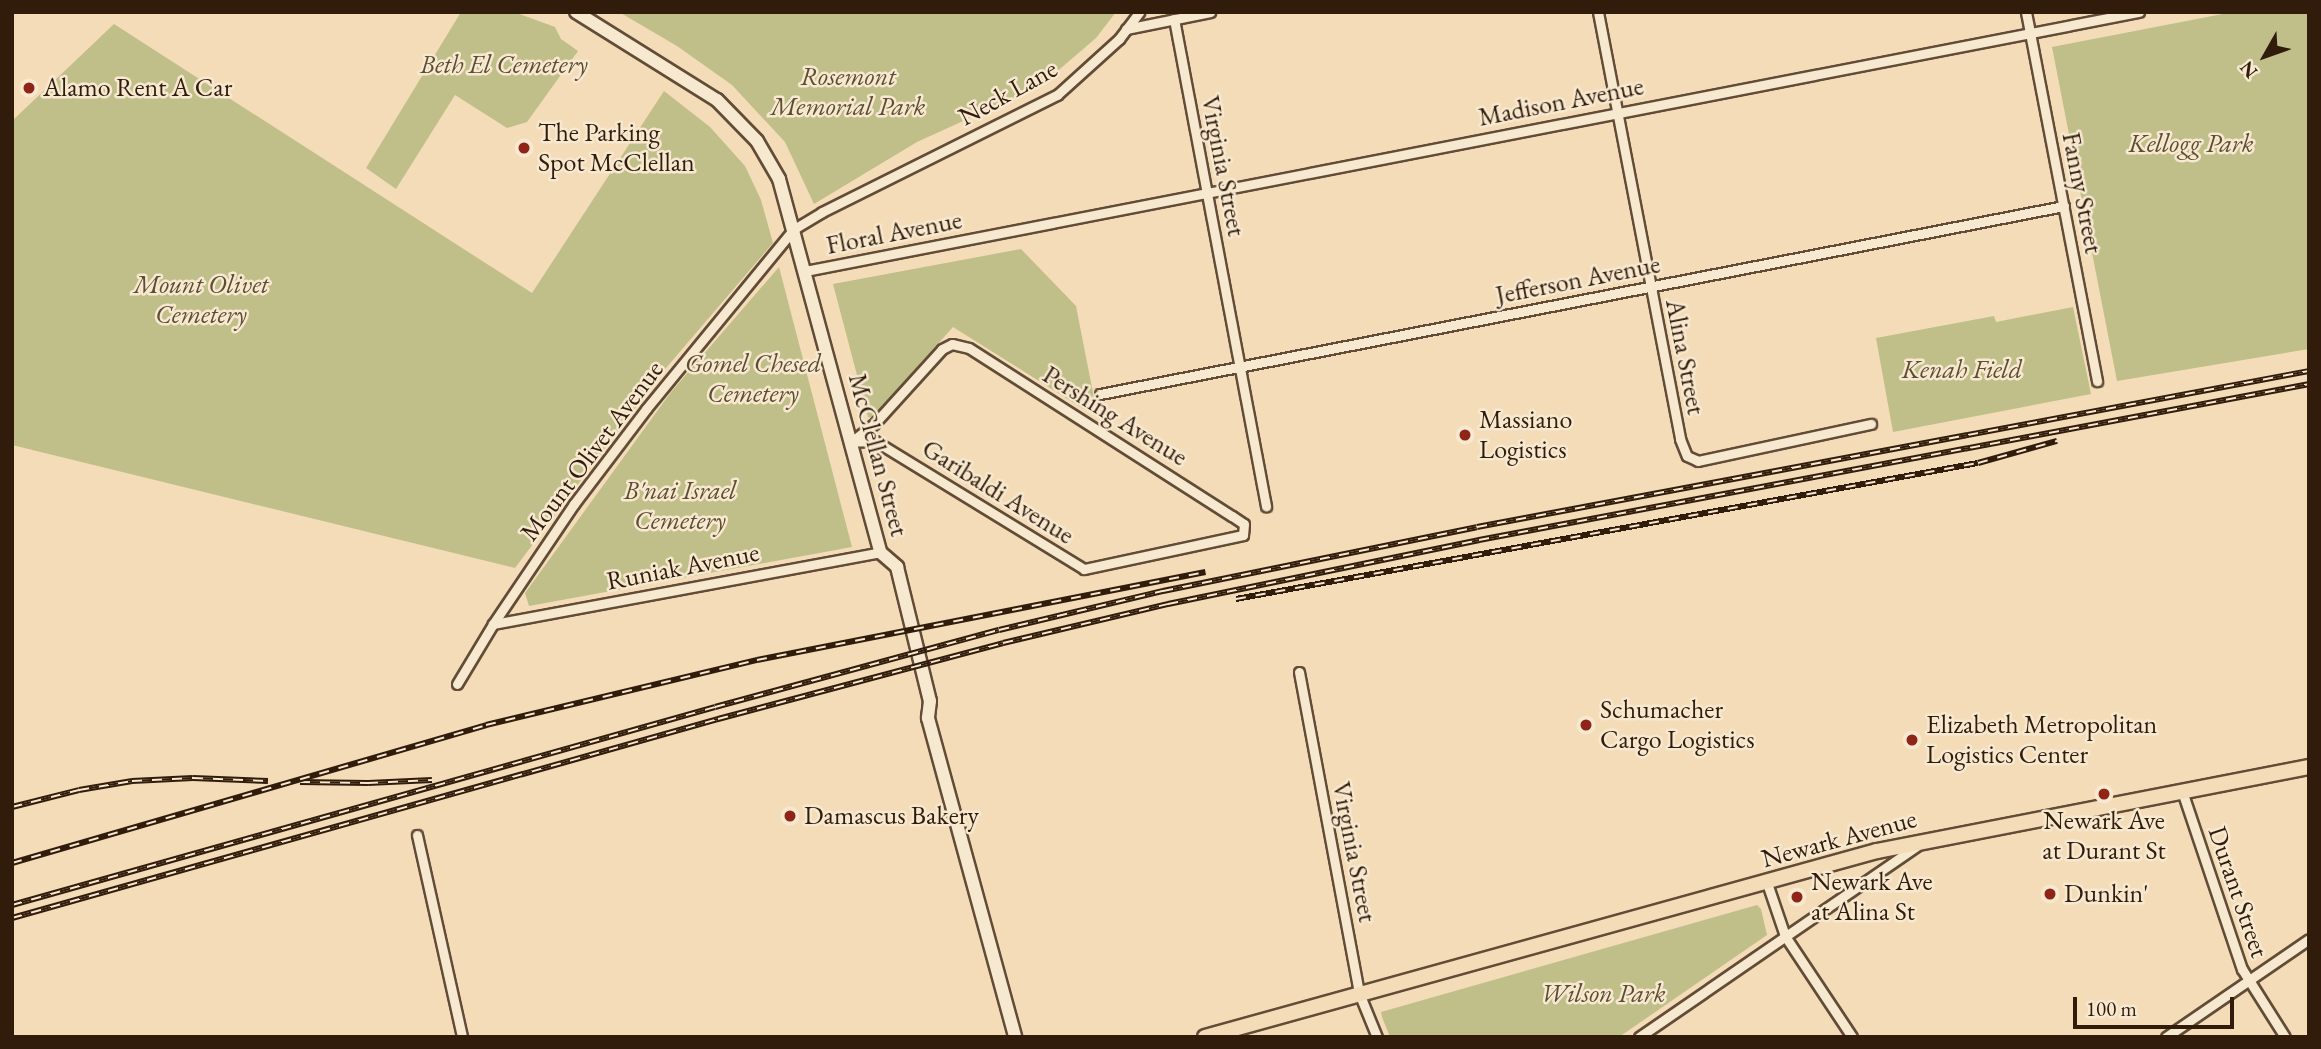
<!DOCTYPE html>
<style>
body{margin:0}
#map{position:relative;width:2321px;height:1049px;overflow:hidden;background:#f3dcb7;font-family:"EB Garamond",serif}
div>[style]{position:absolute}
.green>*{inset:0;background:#c0bf8a}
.roads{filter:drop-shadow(2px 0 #624c37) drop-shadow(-2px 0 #624c37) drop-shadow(0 2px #624c37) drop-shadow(0 -2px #624c37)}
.minor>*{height:9px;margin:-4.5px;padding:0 4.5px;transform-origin:4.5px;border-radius:4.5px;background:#f7e8d0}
.secondary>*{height:12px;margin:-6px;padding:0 6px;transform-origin:6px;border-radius:6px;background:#f7e8d0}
.primary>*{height:14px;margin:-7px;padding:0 7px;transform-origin:7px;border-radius:7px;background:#f3dcb7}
.rail>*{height:6px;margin-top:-3px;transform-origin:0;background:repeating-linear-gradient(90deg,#f7e8d0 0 10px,#311c0c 0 20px);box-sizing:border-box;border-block:2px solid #311c0c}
.dots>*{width:19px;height:19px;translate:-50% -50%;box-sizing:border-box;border:4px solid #f7e8d0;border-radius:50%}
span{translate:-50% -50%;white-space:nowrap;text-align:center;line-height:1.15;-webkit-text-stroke:5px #f7e8d0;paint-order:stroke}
.park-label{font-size:26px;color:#5c4d32;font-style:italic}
.poi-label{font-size:26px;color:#311c0c}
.left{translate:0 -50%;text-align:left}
.street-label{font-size:26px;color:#311c0c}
.frame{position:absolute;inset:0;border:14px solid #311c0c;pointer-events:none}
.north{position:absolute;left:2230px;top:21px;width:70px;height:70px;-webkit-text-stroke:5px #f7e8d0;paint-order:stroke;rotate:230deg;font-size:19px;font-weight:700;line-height:28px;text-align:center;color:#311c0c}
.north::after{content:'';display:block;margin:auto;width:24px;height:32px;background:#311c0c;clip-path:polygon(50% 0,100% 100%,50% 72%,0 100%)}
.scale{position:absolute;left:2073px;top:997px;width:161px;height:32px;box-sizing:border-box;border:4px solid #311c0c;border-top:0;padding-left:9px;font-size:21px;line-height:24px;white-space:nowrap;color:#311c0c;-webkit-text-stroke:5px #f7e8d0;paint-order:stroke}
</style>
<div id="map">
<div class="green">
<i style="clip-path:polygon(461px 12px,514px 12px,555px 27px,561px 39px,578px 51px,527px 122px,507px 128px,455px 95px,396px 189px,366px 168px)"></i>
<i style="clip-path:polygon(619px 12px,1116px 12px,1096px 38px,1040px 86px,917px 142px,814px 204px,785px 142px,732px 85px,677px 46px)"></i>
<i style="clip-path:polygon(2233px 12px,2309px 12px,2309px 349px,2117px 381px,2052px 47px)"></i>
<i style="clip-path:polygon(114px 24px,532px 293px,664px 91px,710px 127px,745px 166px,761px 200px,773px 243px,660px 375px,515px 568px,12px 445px,12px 121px)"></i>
<i style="clip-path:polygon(1021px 249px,1076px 306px,1094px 398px,1085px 410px,953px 327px,872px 418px,868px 417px,833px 284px)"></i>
<i style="clip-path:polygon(779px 267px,852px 547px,529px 606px,525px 593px,671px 392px)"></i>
<i style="clip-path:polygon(2073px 307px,2091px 394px,1893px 432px,1876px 338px,1994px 316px,1996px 322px)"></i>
<i style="clip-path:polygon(1757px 905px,1761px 909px,1767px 935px,1619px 1037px,1390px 1037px,1382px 1017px,1381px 1012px)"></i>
</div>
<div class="roads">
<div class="minor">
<i style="left:1598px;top:12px;width:435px;rotate:79.1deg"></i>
<i style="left:1680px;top:439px;width:18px;rotate:68deg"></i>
<i style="left:1687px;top:456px;width:12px;rotate:24deg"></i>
<i style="left:1698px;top:461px;width:177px;rotate:-12.1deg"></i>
<i style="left:2026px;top:12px;width:376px;rotate:79.1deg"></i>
<i style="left:1174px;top:19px;width:496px;rotate:79.3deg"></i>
<i style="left:1126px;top:29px;width:86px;rotate:-11.4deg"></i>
<i style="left:805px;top:271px;width:1359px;rotate:-10.99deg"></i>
<i style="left:952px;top:344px;width:17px;rotate:13deg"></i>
<i style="left:969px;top:348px;width:312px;rotate:32.6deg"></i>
<i style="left:1232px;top:516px;width:14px;rotate:34deg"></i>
<i style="left:1244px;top:524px;width:11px;rotate:95deg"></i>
<i style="left:1243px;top:535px;width:163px;rotate:167.9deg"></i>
<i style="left:1084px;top:569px;width:245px;rotate:-148.5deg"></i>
<i style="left:875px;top:441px;width:24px;rotate:178deg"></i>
<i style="left:851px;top:442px;width:29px;rotate:-38deg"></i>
<i style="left:874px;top:424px;width:101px;rotate:-47.8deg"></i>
<i style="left:942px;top:349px;width:11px;rotate:-27deg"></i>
<i style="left:1100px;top:394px;width:982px;rotate:-11.04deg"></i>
<i style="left:493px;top:624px;width:394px;rotate:-10.5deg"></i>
<i style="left:1299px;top:672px;width:327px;rotate:79.4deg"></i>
<i style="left:1359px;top:993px;width:48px;rotate:67.8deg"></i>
<i style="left:457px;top:684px;width:70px;rotate:-59deg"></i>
<i style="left:493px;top:624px;width:145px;rotate:-56deg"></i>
<i style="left:574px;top:504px;width:119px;rotate:-52.8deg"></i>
<i style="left:646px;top:409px;width:233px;rotate:-50.6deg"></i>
<i style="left:794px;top:229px;width:33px;rotate:-31deg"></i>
<i style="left:822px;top:212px;width:263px;rotate:-26.5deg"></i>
<i style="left:1057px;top:95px;width:84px;rotate:-42.1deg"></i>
<i style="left:1119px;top:39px;width:34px;rotate:-53deg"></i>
<i style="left:2182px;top:791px;width:188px;rotate:71.4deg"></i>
<i style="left:2242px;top:969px;width:80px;rotate:57.7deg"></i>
<i style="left:417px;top:835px;width:207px;rotate:77.4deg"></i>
<i style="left:1767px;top:883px;width:56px;rotate:71.2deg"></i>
<i style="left:1785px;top:936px;width:121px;rotate:56.4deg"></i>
<i style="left:1639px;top:1037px;width:337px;rotate:-34.5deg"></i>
<i style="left:2166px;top:1037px;width:173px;rotate:-34.4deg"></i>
</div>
<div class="secondary">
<i style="left:576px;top:12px;width:166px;rotate:32deg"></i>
<i style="left:717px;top:100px;width:57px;rotate:45.7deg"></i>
<i style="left:757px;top:141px;width:44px;rotate:59.9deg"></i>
<i style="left:779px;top:179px;width:386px;rotate:74.8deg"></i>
<i style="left:880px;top:552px;width:23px;rotate:41deg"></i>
<i style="left:897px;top:567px;width:138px;rotate:76.2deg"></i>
<i style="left:930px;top:701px;width:17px;rotate:97deg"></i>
<i style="left:928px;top:718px;width:331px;rotate:74.7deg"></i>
</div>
<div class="primary">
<i style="left:1205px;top:1037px;width:697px;rotate:-15.47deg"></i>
<i style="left:1877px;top:851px;width:440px;rotate:-11deg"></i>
</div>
</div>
<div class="rail">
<i style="left:1236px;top:599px;width:754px;rotate:-10.39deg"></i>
<i style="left:1978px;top:463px;width:82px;rotate:-15.6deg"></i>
<i style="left:300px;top:782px;width:68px;rotate:0.8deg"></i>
<i style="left:368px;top:783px;width:64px;rotate:-2.7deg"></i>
<i style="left:12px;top:807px;width:69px;rotate:-14.2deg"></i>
<i style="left:79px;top:790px;width:54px;rotate:-9.6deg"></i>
<i style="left:132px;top:781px;width:61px;rotate:-2.8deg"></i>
<i style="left:193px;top:778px;width:75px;rotate:2.3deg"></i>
<i style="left:12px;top:863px;width:494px;rotate:-16.2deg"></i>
<i style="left:486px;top:725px;width:279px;rotate:-13.5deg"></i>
<i style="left:757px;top:660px;width:457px;rotate:-11.1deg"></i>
<i style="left:12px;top:905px;width:730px;rotate:-15.73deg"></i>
<i style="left:715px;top:707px;width:294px;rotate:-15.2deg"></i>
<i style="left:999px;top:630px;width:169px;rotate:-13.4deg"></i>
<i style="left:1163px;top:591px;width:320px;rotate:-11.5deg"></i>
<i style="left:1477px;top:527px;width:846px;rotate:-10.62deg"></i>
<i style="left:12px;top:918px;width:734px;rotate:-15.74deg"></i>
<i style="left:718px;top:719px;width:295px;rotate:-14.9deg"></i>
<i style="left:1003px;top:643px;width:170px;rotate:-13.3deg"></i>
<i style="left:1168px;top:604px;width:318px;rotate:-11.6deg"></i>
<i style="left:1479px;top:540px;width:845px;rotate:-10.64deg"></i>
</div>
<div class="dots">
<i style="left:29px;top:88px;background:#8f2418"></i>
<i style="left:524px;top:148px;background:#8f2418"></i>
<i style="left:1465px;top:435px;background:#8f2418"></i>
<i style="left:1586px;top:725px;background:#8f2418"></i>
<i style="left:1912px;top:740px;background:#8f2418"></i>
<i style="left:2104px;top:794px;background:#8f2418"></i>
<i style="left:790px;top:816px;background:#8f2418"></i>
<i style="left:2050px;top:894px;background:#8f2418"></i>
<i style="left:1797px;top:897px;background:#8f2418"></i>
</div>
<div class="park-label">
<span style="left:504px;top:65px">Beth El Cemetery</span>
<span style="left:848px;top:92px">Rosemont<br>Memorial Park</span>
<span style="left:2191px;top:144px">Kellogg Park</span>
<span style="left:201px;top:300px">Mount Olivet<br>Cemetery</span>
<span style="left:753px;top:379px">Gomel Chesed<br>Cemetery</span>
<span style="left:1962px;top:370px">Kenah Field</span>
<span style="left:680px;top:506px">B'nai Israel<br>Cemetery</span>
<span style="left:1603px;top:994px">Wilson Park</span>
</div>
<div class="poi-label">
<span class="left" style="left:43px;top:88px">Alamo Rent A Car</span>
<span class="left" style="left:538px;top:148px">The Parking<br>Spot McClellan</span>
<span class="left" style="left:1479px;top:435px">Massiano<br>Logistics</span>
<span class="left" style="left:1600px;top:725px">Schumacher<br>Cargo Logistics</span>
<span class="left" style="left:1926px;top:740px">Elizabeth Metropolitan<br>Logistics Center</span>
<span class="left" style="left:804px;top:816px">Damascus Bakery</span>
<span style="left:2104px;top:836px">Newark Ave<br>at Durant St</span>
<span class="left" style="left:1811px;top:897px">Newark Ave<br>at Alina St</span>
<span class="left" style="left:2064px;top:894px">Dunkin'</span>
</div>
<div class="street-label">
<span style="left:1008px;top:93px;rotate:-29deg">Neck Lane</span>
<span style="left:1561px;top:102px;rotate:-11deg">Madison Avenue</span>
<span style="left:1223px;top:166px;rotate:79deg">Virginia Street</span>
<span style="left:2082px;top:193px;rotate:79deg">Fanny Street</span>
<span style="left:894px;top:233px;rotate:-11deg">Floral Avenue</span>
<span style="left:1578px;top:280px;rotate:-11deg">Jefferson Avenue</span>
<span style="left:1685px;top:357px;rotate:79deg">Alina Street</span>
<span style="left:1115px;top:416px;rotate:32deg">Pershing Avenue</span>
<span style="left:592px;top:451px;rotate:-53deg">Mount Olivet Avenue</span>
<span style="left:878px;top:455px;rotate:75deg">McClellan Street</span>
<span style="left:998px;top:492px;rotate:32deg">Garibaldi Avenue</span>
<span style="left:683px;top:567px;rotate:-11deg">Runiak Avenue</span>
<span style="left:1839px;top:839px;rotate:-15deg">Newark Avenue</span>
<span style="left:1354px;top:852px;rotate:79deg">Virginia Street</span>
<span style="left:2238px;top:892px;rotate:71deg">Durant Street</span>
</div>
<div class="frame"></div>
<div class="north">N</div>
<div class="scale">100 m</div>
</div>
